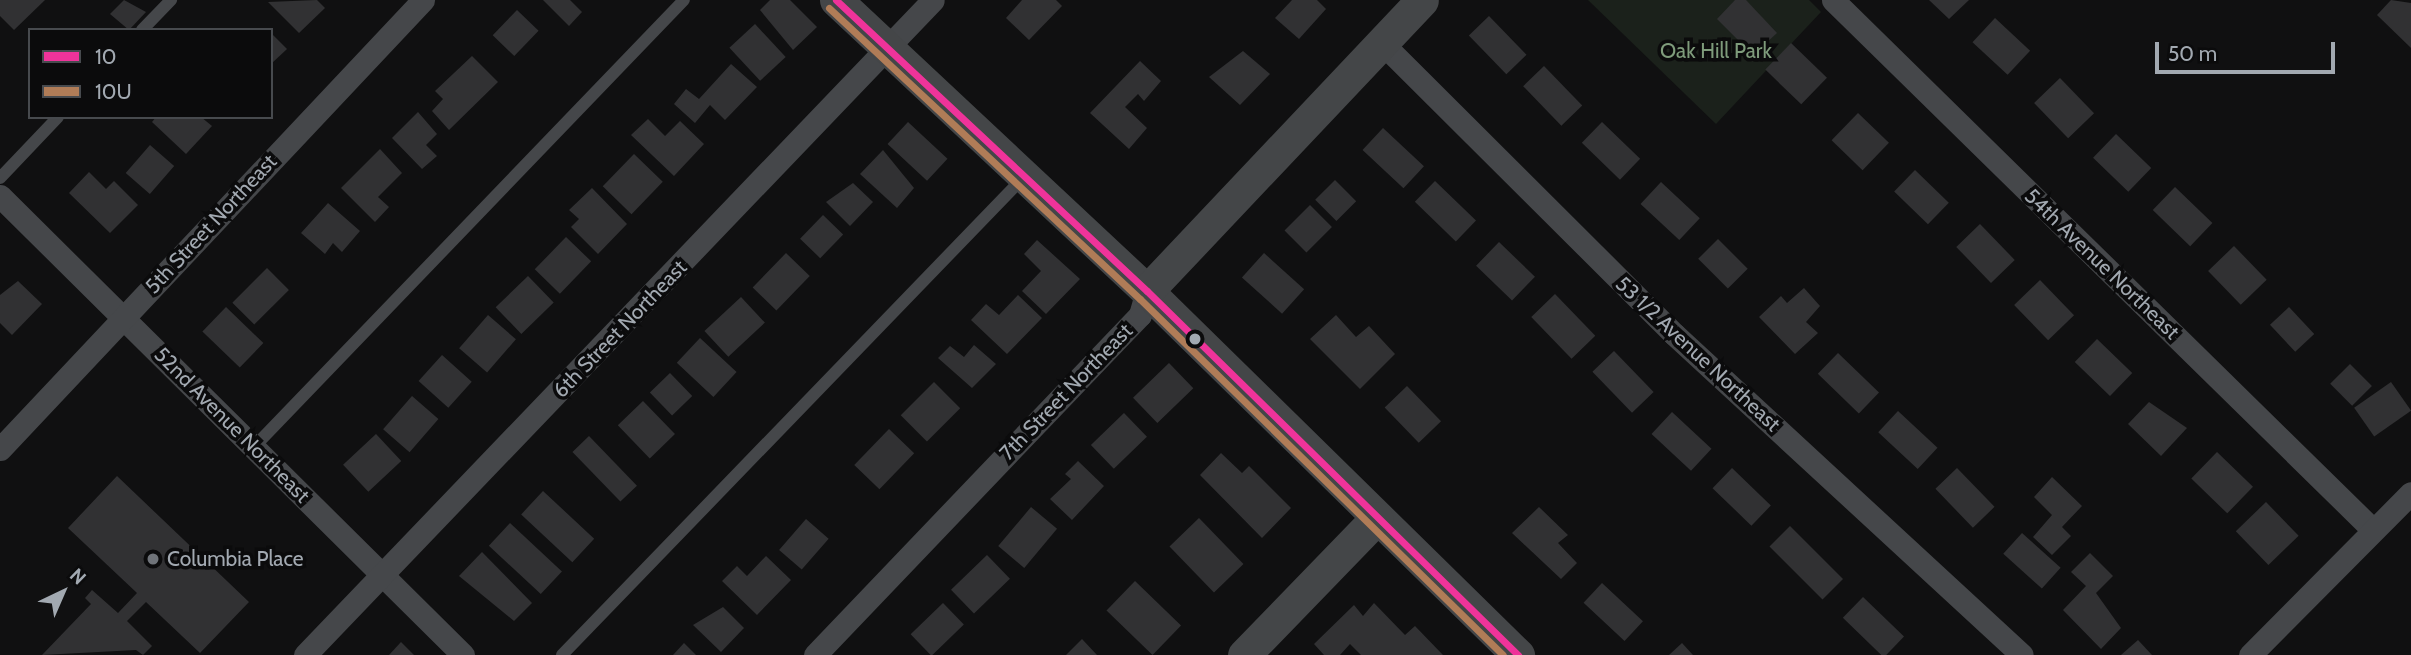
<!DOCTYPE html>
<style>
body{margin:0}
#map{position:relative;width:2411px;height:655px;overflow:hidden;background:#101011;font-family:Cabin,sans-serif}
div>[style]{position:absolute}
.green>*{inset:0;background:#1b211b}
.building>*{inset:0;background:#313133;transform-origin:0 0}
.lane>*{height:12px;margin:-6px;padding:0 6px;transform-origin:6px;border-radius:6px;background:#45474a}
.street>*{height:23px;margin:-11.5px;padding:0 11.5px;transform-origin:11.5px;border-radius:11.5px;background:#45474a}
.secondary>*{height:33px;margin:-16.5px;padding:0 16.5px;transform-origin:16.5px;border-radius:16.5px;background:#444648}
.bus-1>*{height:7px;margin:-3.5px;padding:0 3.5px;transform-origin:3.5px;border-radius:3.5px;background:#ef339a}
.bus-2>*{height:7px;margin:-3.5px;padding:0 3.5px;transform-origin:3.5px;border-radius:3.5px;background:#b07c57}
.dots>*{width:19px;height:19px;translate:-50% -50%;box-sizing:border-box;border:4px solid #0b0b0c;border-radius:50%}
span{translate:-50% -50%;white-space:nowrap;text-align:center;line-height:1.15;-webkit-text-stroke:7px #0b0b0c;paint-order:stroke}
.park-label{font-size:21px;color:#7e9b7b}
.street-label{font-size:21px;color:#a2a9b1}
.poi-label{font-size:21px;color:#a2a9b1}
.left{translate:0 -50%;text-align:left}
.legend{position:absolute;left:28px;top:28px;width:245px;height:91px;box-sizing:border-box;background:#0b0b0c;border:2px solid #474a4e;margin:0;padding:9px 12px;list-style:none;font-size:21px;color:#a2a9b1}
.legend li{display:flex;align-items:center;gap:14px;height:35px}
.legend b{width:35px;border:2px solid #474a4e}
.north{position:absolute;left:28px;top:557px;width:70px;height:70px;-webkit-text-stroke:5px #0b0b0c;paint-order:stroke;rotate:44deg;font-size:19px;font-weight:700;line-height:28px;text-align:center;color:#a2a9b1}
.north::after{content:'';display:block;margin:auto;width:24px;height:32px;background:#a2a9b1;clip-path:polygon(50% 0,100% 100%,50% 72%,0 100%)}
.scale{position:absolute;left:2155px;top:42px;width:180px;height:32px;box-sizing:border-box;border:4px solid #a2a9b1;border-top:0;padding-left:9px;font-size:21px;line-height:24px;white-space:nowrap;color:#a2a9b1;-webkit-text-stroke:5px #0b0b0c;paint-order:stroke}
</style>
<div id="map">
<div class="green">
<i style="clip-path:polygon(1588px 0,1809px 0,1821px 12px,1716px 124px)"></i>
</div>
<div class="building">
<i style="clip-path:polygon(0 0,45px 0,14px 30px,0 16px)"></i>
<i style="clip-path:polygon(124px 0,146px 12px,129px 30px,110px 14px)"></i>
<i style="clip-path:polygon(317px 0,325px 8px,299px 33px,268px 2px)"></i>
<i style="clip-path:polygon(543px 0,570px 0,582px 12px,569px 26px)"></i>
<i style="clip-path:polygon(770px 0,790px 0,817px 27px,793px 50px,760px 10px)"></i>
<i style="clip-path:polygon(1022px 0,1056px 0,1062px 6px,1029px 40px,1006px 18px)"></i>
<i style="clip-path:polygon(1292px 0,1317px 0,1326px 9px,1299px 39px,1275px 18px)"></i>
<i style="clip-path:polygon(1735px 0,1746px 0,1777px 33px,1753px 55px,1717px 19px)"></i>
<i style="clip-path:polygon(1929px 0,1969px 0,1949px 19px)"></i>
<i style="clip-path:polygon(2391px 0,2411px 3px,2411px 48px,2377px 15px)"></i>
<i style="left:517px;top:10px;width:30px;height:35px;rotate:44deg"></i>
<i style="left:1489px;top:16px;width:54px;height:28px;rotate:46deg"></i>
<i style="left:1995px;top:18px;width:48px;height:33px;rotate:43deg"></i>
<i style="left:755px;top:24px;width:45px;height:35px;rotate:47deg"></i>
<i style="clip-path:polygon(271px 33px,287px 49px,271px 64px)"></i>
<i style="left:1791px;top:43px;width:50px;height:37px;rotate:44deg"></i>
<i style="clip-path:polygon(1243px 51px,1270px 74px,1240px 105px,1209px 77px)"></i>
<i style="clip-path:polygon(472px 56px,498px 82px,449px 130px,432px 111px,443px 99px,435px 91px)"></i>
<i style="clip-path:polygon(1140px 61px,1161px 81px,1144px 101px,1138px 94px,1125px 107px,1147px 128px,1129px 149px,1090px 113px)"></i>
<i style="clip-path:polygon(731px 64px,757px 87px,725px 120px,710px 105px,695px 123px,674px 104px,686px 89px,699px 99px)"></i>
<i style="left:1544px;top:66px;width:55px;height:29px;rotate:46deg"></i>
<i style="left:2060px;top:78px;width:49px;height:36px;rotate:46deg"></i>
<i style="clip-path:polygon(418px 112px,437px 134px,426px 145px,437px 156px,422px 169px,392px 138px)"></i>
<i style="left:1858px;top:113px;width:43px;height:38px;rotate:44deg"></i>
<i style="clip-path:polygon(156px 117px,201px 117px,212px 126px,186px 154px,152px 122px)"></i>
<i style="clip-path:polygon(648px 119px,665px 136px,680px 121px,704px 144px,674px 176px,631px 135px)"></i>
<i style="left:908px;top:122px;width:54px;height:30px;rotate:43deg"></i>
<i style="left:1602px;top:122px;width:53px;height:29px;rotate:44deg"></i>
<i style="left:1383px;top:128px;width:56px;height:30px;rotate:43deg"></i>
<i style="left:2116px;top:134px;width:49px;height:33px;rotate:44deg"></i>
<i style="left:150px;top:145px;width:32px;height:37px;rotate:41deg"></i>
<i style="clip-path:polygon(380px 149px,402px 173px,378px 197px,389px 207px,375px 222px,341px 188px)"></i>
<i style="clip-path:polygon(883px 150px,914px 188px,897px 208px,860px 174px)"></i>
<i style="left:634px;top:154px;width:40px;height:45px;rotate:44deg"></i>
<i style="left:1915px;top:170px;width:47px;height:30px;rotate:44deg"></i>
<i style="clip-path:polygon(89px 172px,106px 189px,114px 181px,138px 205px,110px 233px,69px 193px)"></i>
<i style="left:1335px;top:180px;width:30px;height:28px;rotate:45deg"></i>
<i style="left:1435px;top:181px;width:57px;height:29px;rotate:44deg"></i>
<i style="left:1661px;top:182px;width:53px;height:30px;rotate:43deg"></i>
<i style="clip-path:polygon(853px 183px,873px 202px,850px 226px,826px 202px)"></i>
<i style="left:2175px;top:187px;width:52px;height:32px;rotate:44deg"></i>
<i style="clip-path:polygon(592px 188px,627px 224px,598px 254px,571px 227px,579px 219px,569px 210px)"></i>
<i style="clip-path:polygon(328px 203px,360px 231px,342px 252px,333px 243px,325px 254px,301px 233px)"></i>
<i style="left:1310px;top:205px;width:31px;height:36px;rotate:45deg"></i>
<i style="left:823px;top:215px;width:28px;height:33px;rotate:44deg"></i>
<i style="left:1980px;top:224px;width:50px;height:33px;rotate:46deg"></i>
<i style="left:566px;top:237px;width:35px;height:45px;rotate:44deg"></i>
<i style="left:1718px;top:239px;width:42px;height:28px;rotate:45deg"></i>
<i style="clip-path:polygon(1037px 240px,1080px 279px,1046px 314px,1022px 291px,1041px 271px,1024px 254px)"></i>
<i style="left:1499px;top:242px;width:50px;height:33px;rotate:44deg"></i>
<i style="left:2234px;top:246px;width:47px;height:36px;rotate:46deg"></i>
<i style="left:786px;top:253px;width:33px;height:48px;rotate:44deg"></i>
<i style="left:1264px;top:253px;width:54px;height:33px;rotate:42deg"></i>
<i style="left:267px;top:268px;width:31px;height:49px;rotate:45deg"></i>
<i style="left:528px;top:276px;width:37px;height:45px;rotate:46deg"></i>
<i style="left:2040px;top:280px;width:49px;height:36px;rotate:46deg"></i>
<i style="clip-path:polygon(18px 281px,42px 304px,12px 335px,0 323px,0 295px)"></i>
<i style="clip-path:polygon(1804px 288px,1820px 306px,1806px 322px,1818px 333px,1795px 354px,1759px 317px,1781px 296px,1787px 303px)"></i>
<i style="left:1555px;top:294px;width:58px;height:33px;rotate:46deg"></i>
<i style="clip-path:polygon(1018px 295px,1042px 318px,1007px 354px,971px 320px,986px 304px,999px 315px)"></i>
<i style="left:741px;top:297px;width:35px;height:50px;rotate:47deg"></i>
<i style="left:226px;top:307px;width:52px;height:34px;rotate:44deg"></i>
<i style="left:2289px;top:307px;width:37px;height:26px;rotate:47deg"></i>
<i style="left:488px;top:315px;width:37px;height:44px;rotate:41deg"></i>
<i style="clip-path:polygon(1336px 315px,1356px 337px,1369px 326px,1395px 354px,1360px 389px,1310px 339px)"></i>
<i style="left:700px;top:338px;width:50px;height:34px;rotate:43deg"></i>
<i style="left:2097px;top:339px;width:49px;height:32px;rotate:44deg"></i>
<i style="clip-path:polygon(974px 345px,996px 364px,972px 388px,938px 358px,950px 346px,964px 357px)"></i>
<i style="left:1614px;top:351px;width:57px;height:30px;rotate:46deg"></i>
<i style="left:1838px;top:353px;width:57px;height:29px;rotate:44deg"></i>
<i style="left:442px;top:355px;width:40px;height:35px;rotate:42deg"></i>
<i style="left:1169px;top:363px;width:35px;height:50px;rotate:46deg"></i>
<i style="left:2350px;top:364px;width:31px;height:28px;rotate:45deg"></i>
<i style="left:670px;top:373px;width:32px;height:28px;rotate:46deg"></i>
<i style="left:934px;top:382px;width:37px;height:47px;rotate:45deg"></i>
<i style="left:2391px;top:382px;width:35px;height:45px;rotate:55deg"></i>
<i style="left:1407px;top:386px;width:49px;height:31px;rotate:46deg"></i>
<i style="left:412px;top:396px;width:35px;height:44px;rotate:41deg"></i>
<i style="left:643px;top:401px;width:46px;height:35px;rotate:46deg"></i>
<i style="clip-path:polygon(2149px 402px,2187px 428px,2161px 456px,2128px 424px)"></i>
<i style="left:1898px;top:411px;width:54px;height:29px;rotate:43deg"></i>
<i style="left:1672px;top:412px;width:54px;height:30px;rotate:43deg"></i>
<i style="left:1124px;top:413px;width:33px;height:46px;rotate:46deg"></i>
<i style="left:889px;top:429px;width:35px;height:50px;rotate:44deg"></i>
<i style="left:376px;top:434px;width:37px;height:45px;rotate:47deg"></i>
<i style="left:589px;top:436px;width:69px;height:23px;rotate:46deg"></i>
<i style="left:2217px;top:452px;width:50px;height:37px;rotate:44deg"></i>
<i style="clip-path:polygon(1221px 453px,1242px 473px,1249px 466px,1291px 508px,1262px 538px,1200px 475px)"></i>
<i style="clip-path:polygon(1078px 461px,1104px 486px,1072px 520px,1050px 499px,1071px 479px,1065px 474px)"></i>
<i style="left:1732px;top:468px;width:54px;height:28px;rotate:44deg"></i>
<i style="left:1957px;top:468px;width:54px;height:30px;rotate:46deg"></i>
<i style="clip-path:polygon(117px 476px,249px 602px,200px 653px,146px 602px,127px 621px,152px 646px,143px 655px,136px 650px,42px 655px,91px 604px,85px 598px,92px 590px,118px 613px,137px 593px,68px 528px)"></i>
<i style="clip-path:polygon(2052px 477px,2082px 506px,2062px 527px,2071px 536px,2052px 555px,2033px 537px,2052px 515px,2034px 497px)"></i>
<i style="left:543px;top:491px;width:70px;height:32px;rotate:43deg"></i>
<i style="left:2266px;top:502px;width:47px;height:42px;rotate:46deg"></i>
<i style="left:1031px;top:507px;width:34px;height:51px;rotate:40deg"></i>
<i style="clip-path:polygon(1539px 507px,1568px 535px,1558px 543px,1577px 563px,1561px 579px,1512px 533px)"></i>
<i style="left:1199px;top:518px;width:64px;height:41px;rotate:46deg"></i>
<i style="left:806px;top:519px;width:30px;height:41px;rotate:41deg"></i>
<i style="left:510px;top:523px;width:71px;height:31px;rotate:43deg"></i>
<i style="left:1790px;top:526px;width:75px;height:29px;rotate:45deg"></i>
<i style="left:2022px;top:533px;width:52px;height:28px;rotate:42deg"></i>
<i style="clip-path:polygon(482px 552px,532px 603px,514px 621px,459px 576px)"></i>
<i style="clip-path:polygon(2090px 553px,2113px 576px,2096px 593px,2121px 628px,2101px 649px,2063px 610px,2086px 586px,2071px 572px)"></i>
<i style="left:987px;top:555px;width:33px;height:50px;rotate:46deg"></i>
<i style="clip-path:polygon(766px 556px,791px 580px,757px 615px,722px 581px,737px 566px,747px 576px)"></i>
<i style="left:1135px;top:581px;width:64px;height:41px;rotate:44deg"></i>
<i style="left:1602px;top:583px;width:56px;height:27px;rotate:43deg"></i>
<i style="left:1863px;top:597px;width:57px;height:29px;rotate:44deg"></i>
<i style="left:943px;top:603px;width:30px;height:45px;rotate:46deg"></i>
<i style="clip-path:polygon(1374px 603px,1405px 635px,1415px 626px,1443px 655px,1361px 655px,1350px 644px,1340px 655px,1324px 655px,1314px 644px,1354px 605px,1363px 616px)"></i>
<i style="clip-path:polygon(723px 607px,744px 628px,721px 652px,693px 625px)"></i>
<i style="clip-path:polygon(1082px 639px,1097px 655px,1066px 655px)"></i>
<i style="clip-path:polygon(2138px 640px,2152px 655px,2121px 655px)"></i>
<i style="clip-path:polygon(401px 642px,414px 655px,389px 655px)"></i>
<i style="clip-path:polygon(684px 643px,696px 655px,673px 655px)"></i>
<i style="clip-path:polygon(1682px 643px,1693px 655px,1669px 655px)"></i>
</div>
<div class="lane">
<i style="left:142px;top:30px;width:42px;rotate:-46deg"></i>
<i style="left:0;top:178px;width:84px;rotate:-46.4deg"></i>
<i style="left:254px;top:447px;width:620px;rotate:-46.11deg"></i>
<i style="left:562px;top:655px;width:662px;rotate:-45.98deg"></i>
</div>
<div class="street">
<i style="left:1833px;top:0;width:752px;rotate:44.46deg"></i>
<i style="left:1382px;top:43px;width:412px;rotate:44.9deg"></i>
<i style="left:1674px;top:334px;width:473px;rotate:42.7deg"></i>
<i style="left:0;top:196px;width:652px;rotate:44.75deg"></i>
<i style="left:0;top:449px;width:617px;rotate:-46.71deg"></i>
<i style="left:305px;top:655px;width:907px;rotate:-46.21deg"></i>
<i style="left:815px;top:655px;width:470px;rotate:-46.3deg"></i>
<i style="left:1140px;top:315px;width:25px;rotate:-74deg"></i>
<i style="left:2250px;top:655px;width:228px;rotate:-45.2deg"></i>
</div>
<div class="secondary">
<i style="left:836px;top:0;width:426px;rotate:43.1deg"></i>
<i style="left:1147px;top:291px;width:520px;rotate:44.45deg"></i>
<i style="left:1147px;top:291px;width:400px;rotate:-46.6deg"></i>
<i style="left:1244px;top:655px;width:190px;rotate:-45.9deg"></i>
</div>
<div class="bus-1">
<i style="left:836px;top:0;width:426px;rotate:43.1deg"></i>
<i style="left:1147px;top:291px;width:520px;rotate:44.45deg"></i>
</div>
<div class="bus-2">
<i style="left:829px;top:8px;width:426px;rotate:43.1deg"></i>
<i style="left:1140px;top:299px;width:508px;rotate:44.44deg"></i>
</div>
<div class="dots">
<i style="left:1195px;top:339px;background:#a2a9b1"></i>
<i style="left:153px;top:559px;background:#6f7379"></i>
</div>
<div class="park-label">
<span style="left:1716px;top:51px">Oak Hill Park</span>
</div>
<div class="street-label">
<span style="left:211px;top:224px;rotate:-47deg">5th Street Northeast</span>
<span style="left:2102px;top:264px;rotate:44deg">54th Avenue Northeast</span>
<span style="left:620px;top:329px;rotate:-46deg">6th Street Northeast</span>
<span style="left:1698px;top:354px;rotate:43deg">53 1/2 Avenue Northeast</span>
<span style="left:1066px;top:392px;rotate:-46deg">7th Street Northeast</span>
<span style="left:232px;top:425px;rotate:45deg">52nd Avenue Northeast</span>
</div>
<div class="poi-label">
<span class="left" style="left:167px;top:559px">Columbia Place</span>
</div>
<ul class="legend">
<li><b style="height:9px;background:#ef339a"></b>10</li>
<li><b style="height:9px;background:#b07c57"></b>10U</li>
</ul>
<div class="north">N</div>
<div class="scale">50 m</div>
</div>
